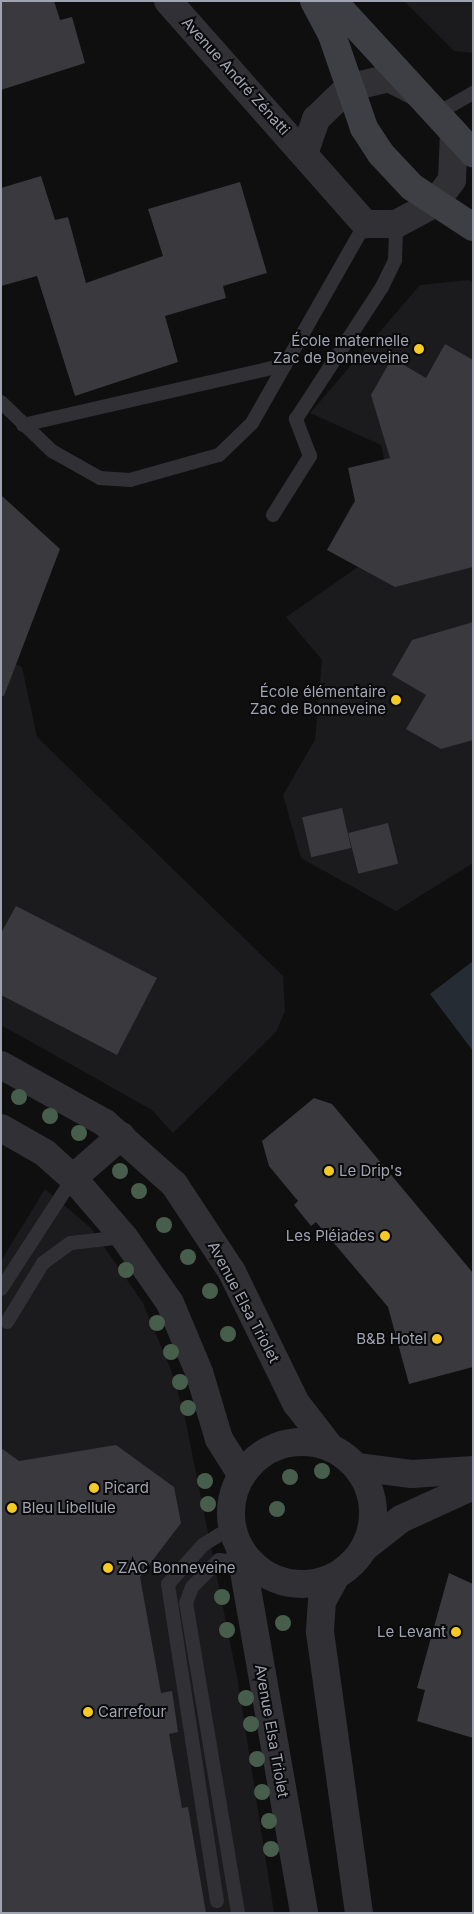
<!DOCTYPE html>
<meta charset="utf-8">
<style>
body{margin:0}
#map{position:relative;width:474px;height:1914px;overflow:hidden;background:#0f0f10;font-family:Inter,sans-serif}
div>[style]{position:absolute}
.built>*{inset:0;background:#1b1b1d}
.water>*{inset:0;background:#262c34}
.building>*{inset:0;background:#39393e;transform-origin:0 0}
.lane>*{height:14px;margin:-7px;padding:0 7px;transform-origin:7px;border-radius:7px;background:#303035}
.street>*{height:28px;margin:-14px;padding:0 14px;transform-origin:14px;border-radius:14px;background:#303035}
.street>.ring{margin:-14px;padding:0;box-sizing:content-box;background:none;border:28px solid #303035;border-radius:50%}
.secondary>*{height:28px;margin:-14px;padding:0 14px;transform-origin:14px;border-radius:14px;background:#3e3f45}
.trees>*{width:16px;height:16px;margin:-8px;border-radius:50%;background:#485e4c}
.dots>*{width:14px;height:14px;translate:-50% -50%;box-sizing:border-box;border:2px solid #0a0a0b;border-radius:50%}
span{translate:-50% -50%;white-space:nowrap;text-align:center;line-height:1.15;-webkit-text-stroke:4px #0a0a0b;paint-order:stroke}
.street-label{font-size:15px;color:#a0a3b2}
.poi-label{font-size:15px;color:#a0a3b2}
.right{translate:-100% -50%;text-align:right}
.left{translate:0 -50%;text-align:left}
.frame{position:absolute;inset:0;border:2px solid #a0a3b2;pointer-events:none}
</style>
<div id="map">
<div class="built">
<i style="clip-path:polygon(404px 1px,473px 1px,473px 53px,454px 51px)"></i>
<i style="clip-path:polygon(469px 280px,473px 282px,473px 863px,396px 911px,301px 858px,283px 795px,315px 740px,322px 660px,286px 617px,358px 567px,327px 550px,353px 503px,392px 495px,381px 445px,310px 413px,420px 285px)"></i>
<i style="clip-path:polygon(1px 657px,22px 667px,37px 737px,283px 976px,285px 1011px,276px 1032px,173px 1133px,152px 1110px,1px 1025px)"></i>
<i style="clip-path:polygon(45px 1189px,91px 1228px,143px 1303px,171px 1370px,184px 1413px,238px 1682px,274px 1913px,1px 1913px,1px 1261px)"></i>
</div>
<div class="water">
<i style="clip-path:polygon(473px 961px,473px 1051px,430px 994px)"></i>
</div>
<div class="building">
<i style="clip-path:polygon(1px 1px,54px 1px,60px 20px,72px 17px,85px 63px,1px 90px)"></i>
<i style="clip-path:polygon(41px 176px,55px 220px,68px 217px,86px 283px,163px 256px,148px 209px,240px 182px,267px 273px,223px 286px,226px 298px,165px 316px,178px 362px,75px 396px,37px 276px,1px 286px,1px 188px)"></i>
<i style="clip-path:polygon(445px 344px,473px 360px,473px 567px,395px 587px,327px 550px,355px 501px,348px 468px,390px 458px,371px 395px,392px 358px,426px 378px)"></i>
<i style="clip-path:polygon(1px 495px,60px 549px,4px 696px,1px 696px)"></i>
<i style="clip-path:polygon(473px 622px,473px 740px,441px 749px,406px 729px,426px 695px,392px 675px,412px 640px)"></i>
<i style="left:342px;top:808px;width:41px;height:41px;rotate:77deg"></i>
<i style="left:388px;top:823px;width:42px;height:41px;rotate:76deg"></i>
<i style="clip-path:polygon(16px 906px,157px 978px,117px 1055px,1px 995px,1px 933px)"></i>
<i style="clip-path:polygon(314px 1098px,332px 1104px,473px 1273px,473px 1367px,409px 1384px,388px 1307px,316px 1222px,311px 1226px,294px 1205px,298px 1201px,269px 1166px,262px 1141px)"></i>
<i style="clip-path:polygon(116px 1445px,174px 1487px,181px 1523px,140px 1577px,161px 1693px,172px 1691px,178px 1732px,169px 1734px,182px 1808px,188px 1807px,206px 1913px,1px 1913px,1px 1448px,19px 1461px)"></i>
<i style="clip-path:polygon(449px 1573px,473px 1584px,473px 1738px,417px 1721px,425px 1690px,417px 1688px)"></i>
</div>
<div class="lane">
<i style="left:436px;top:114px;width:43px;rotate:-29.6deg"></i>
<i style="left:1px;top:402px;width:71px;rotate:43.9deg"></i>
<i style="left:52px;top:451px;width:55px;rotate:29.4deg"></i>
<i style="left:100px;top:478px;width:30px;rotate:4deg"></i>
<i style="left:130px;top:480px;width:92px;rotate:-15.7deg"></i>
<i style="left:219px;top:455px;width:46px;rotate:-44.1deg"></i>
<i style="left:252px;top:423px;width:229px;rotate:-60.4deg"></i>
<i style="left:23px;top:425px;width:269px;rotate:-12.9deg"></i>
<i style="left:273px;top:515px;width:70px;rotate:-57.9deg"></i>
<i style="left:310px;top:456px;width:40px;rotate:-111deg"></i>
<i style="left:296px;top:419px;width:158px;rotate:-56.9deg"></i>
<i style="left:382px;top:287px;width:30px;rotate:-64deg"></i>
<i style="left:395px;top:260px;width:36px;rotate:-88deg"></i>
<i style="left:1px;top:1289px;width:132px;rotate:-57deg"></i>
<i style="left:7px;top:1322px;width:69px;rotate:-58.6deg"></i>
<i style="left:43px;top:1263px;width:34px;rotate:-36deg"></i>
<i style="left:71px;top:1243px;width:53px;rotate:-6.5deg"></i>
<i style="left:217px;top:1901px;width:321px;rotate:-98.8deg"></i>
<i style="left:168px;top:1584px;width:52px;rotate:-48.1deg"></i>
<i style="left:203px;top:1545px;width:36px;rotate:-32deg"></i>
<i style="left:238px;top:1913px;width:314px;rotate:-99.5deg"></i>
<i style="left:186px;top:1603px;width:17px;rotate:-69deg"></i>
<i style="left:192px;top:1587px;width:38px;rotate:-45deg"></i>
<i style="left:219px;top:1560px;width:23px;rotate:7deg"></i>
</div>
<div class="street">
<i style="left:168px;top:1px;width:298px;rotate:48.5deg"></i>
<i style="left:365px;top:224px;width:31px"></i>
<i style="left:396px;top:224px;width:43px;rotate:-27.8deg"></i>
<i style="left:434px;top:204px;width:30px;rotate:-53deg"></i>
<i style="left:452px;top:180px;width:47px;rotate:-87.6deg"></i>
<i style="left:305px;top:151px;width:34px;rotate:-71deg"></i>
<i style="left:316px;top:119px;width:45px;rotate:-44.1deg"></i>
<i style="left:348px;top:88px;width:42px;rotate:-13.7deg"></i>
<i style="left:389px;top:78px;width:29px;rotate:27deg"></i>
<i style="left:1px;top:1065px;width:119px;rotate:29.1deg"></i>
<i style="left:105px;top:1123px;width:92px;rotate:41.5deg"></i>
<i style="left:174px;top:1184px;width:105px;rotate:56.6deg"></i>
<i style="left:232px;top:1272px;width:146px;rotate:64deg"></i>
<i style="left:296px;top:1403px;width:56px;rotate:52.3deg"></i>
<i style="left:1px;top:1128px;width:51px;rotate:29.6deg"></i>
<i style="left:45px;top:1153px;width:38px;rotate:42deg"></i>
<i style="left:73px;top:1178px;width:78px;rotate:49.2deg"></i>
<i style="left:124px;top:1237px;width:80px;rotate:55.1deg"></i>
<i style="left:170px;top:1303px;width:75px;rotate:67.2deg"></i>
<i style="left:199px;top:1372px;width:70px;rotate:73.4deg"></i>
<i style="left:219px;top:1439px;width:41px;rotate:57.8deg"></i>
<i style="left:73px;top:1178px;width:64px;rotate:-41.2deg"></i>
<i class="ring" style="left:231px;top:1442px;width:114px;height:114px"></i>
<i style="left:357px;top:1467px;width:55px;rotate:7.3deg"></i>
<i style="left:412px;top:1474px;width:61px;rotate:-3.8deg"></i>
<i style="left:364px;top:1548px;width:47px;rotate:-38.1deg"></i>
<i style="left:401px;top:1519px;width:79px;rotate:-24.6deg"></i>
<i style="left:240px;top:1549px;width:370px;rotate:80deg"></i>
<i style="left:336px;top:1576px;width:29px;rotate:119deg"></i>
<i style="left:322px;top:1601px;width:31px;rotate:94deg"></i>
<i style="left:320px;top:1632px;width:284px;rotate:82.1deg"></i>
</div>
<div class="secondary">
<i style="left:314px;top:1px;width:38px;rotate:62deg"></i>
<i style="left:332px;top:35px;width:98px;rotate:71deg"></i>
<i style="left:364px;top:128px;width:31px;rotate:57deg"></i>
<i style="left:381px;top:154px;width:45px;rotate:46.8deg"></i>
<i style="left:412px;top:187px;width:73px;rotate:33.3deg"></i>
<i style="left:333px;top:1px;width:207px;rotate:47.4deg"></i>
</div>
<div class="trees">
<i style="left:19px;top:1097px"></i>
<i style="left:50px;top:1116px"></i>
<i style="left:79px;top:1133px"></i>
<i style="left:120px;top:1171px"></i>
<i style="left:139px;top:1191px"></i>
<i style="left:164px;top:1225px"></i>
<i style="left:188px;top:1257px"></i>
<i style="left:126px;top:1270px"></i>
<i style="left:210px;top:1291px"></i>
<i style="left:157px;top:1323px"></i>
<i style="left:228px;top:1334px"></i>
<i style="left:171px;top:1352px"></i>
<i style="left:180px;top:1382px"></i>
<i style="left:188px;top:1408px"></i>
<i style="left:322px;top:1471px"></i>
<i style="left:290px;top:1477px"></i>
<i style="left:205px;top:1481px"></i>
<i style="left:208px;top:1504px"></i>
<i style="left:277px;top:1509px"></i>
<i style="left:222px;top:1597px"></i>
<i style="left:283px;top:1623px"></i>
<i style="left:227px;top:1630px"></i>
<i style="left:246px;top:1698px"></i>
<i style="left:251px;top:1724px"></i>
<i style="left:257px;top:1759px"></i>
<i style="left:262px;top:1792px"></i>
<i style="left:269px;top:1821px"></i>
<i style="left:271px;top:1849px"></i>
</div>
<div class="dots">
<i style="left:419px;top:349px;background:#f5ca23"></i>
<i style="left:396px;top:700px;background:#f5ca23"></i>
<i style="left:329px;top:1171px;background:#f5ca23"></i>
<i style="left:385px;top:1236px;background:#f5ca23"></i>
<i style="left:437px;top:1339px;background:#f5ca23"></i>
<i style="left:94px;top:1488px;background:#f5ca23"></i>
<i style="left:12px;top:1508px;background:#f5ca23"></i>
<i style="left:108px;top:1568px;background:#f5ca23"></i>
<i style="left:456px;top:1632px;background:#f5ca23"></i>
<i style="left:88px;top:1712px;background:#f5ca23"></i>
</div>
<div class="street-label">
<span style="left:236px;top:76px;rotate:48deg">Avenue André Zénatti</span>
<span style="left:244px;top:1302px;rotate:62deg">Avenue Elsa Triolet</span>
<span style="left:272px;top:1731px;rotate:80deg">Avenue Elsa Triolet</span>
</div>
<div class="poi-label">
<span class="right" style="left:409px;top:349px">École maternelle<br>Zac de Bonneveine</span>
<span class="right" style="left:386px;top:700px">École élémentaire<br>Zac de Bonneveine</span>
<span class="left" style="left:339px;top:1171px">Le Drip's</span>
<span class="right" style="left:375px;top:1236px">Les Pléiades</span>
<span class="right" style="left:427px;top:1339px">B&amp;B Hotel</span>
<span class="left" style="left:104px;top:1488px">Picard</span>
<span class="left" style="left:22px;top:1508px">Bleu Libellule</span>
<span class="left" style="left:118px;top:1568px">ZAC Bonneveine</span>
<span class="right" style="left:446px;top:1632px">Le Levant</span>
<span class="left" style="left:98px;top:1712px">Carrefour</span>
</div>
<div class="frame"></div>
</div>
